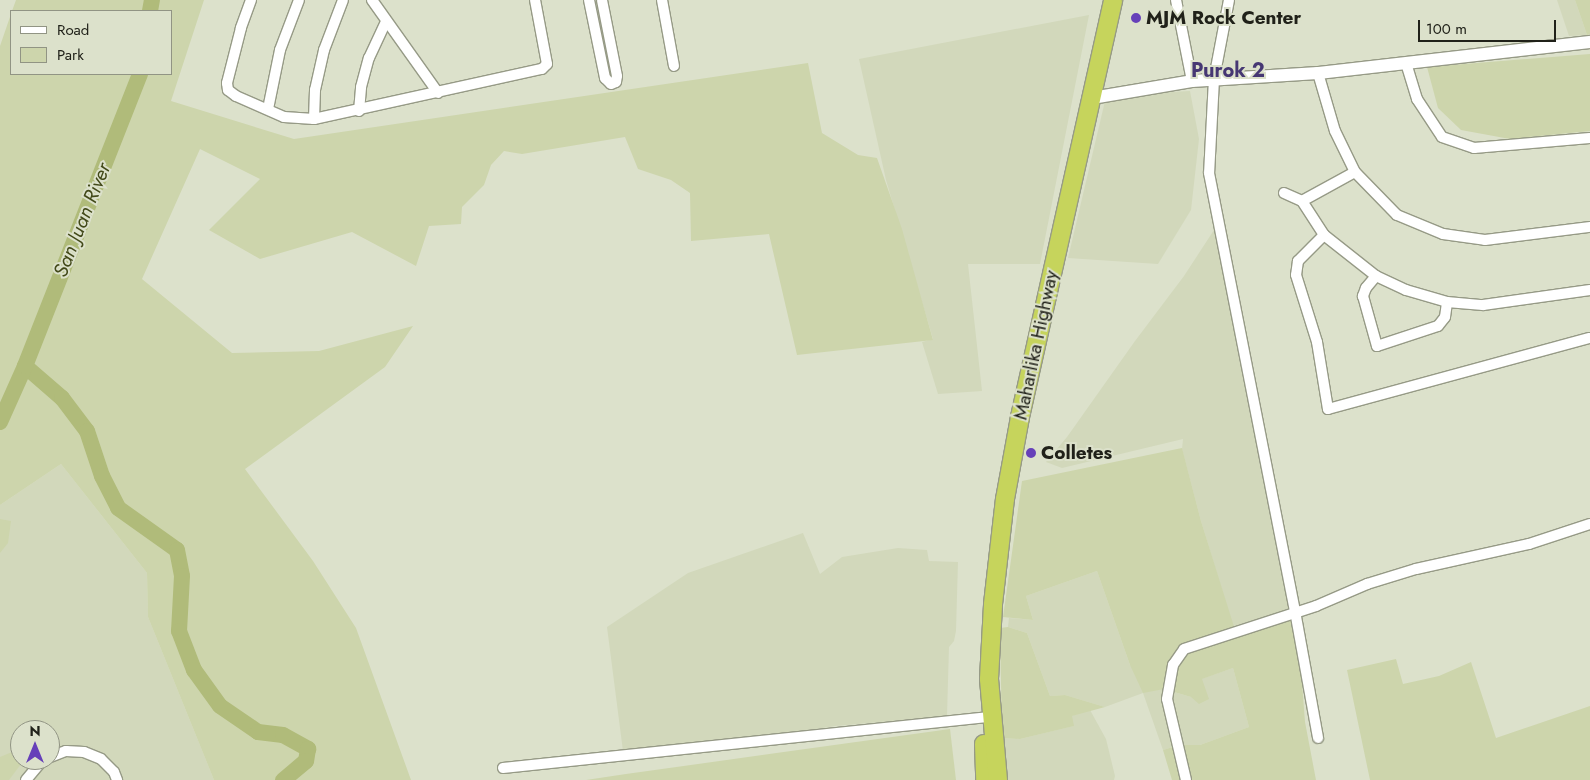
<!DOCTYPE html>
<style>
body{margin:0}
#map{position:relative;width:1590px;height:780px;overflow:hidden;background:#dce1cb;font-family:Jost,sans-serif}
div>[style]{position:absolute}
.built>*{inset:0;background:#d2d8bb}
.green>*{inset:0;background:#cdd5ac}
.river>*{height:16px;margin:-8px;padding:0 8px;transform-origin:8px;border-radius:8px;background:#b0bb7a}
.roads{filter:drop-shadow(1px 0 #969a86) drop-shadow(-1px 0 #969a86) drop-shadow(0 1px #969a86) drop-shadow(0 -1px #969a86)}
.minor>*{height:10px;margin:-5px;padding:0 5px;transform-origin:5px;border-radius:5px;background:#fff}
.tertiary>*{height:12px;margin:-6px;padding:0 6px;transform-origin:6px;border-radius:6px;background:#fff}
.trunk>*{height:18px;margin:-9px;padding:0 9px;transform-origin:9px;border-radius:9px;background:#c6d45c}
.dots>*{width:14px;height:14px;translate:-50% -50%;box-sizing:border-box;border:2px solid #dce1cb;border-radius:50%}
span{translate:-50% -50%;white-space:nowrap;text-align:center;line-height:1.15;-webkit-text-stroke:4px #dce1cb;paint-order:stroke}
.poi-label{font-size:19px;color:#202119;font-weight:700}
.left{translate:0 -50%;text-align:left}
.street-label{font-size:19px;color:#202119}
.neighbourhood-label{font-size:20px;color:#463773;font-weight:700}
.water-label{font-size:20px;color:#424919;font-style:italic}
.legend{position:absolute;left:10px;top:10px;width:162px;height:65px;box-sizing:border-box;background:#dce1cb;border:1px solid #919484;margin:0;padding:6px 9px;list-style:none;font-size:15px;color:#202119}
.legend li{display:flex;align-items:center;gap:10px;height:25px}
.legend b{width:25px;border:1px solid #919484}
.north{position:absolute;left:10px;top:720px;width:50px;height:50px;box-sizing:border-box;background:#dce1cb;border:1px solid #919484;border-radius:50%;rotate:0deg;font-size:14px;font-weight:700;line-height:20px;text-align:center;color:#202119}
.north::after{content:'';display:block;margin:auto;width:18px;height:22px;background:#6640b9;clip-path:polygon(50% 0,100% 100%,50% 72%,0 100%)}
.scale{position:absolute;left:1418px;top:20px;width:138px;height:22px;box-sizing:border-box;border:2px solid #202119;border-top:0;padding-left:6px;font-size:15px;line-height:18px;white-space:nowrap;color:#202119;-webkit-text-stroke:4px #dce1cb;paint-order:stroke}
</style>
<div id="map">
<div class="built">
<i style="clip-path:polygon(1557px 0,1575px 0,1587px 35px,1569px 36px)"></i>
<i style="clip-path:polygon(1089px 15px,1040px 264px,968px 264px,982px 391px,938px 394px,922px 342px,933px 339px,886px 180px,859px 59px)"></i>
<i style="clip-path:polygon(1190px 91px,1199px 139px,1191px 210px,1158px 264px,1068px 258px,1105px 101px,1118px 95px)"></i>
<i style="clip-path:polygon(1214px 230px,1219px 234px,1293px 609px,1233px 626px,1201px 521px,1182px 449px,1183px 439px,1062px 468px,1046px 462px,1067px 437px,1135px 341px,1184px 276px)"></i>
<i style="clip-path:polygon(evenodd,61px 464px,147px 573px,148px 617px,214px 780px,0 780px,0 505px,61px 464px,20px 730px,50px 730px,50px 760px,20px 760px,20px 730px)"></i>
<i style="clip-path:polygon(803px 533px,820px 574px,842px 557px,898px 548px,927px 550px,929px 561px,958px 562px,956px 631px,954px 641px,949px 647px,947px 716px,835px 726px,624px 759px,607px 627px,688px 573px)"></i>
<i style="clip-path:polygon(1097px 571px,1130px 665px,1164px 689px,1191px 697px,1201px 679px,1233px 668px,1249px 727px,1200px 745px,1179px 745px,1163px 750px,1143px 693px,1105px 707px,1065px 695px,1050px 696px,1027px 633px,1008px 627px,1009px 618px,1033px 620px,1026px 596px)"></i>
<i style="clip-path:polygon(1090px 710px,1106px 739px,1115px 776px,1114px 780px,1003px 780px,1002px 738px,1020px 739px,1073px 726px,1071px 716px)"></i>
</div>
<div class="green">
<i style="clip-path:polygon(16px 0,204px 0,171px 101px,294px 139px,808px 63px,822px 133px,858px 155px,877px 158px,902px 229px,933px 340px,797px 355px,769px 234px,691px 241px,690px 193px,671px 180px,638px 169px,625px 137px,522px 154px,504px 151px,491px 165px,484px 185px,462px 207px,461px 224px,429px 226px,416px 266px,352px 232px,260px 259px,209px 230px,260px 179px,200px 149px,142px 279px,232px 353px,319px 351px,413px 326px,385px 367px,245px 469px,313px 561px,356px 628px,411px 780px,214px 780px,148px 617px,147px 573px,61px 464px,0 505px,0 46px,11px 14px,11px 74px,171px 74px,171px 11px,12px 11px)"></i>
<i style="clip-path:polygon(1575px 0,1590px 0,1590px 34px,1587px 35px)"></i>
<i style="clip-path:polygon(1590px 54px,1590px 131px,1510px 139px,1461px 130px,1438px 108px,1427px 67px)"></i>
<i style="clip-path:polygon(1182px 448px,1201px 521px,1236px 633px,1291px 616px,1300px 657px,1305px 722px,1316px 780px,1172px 780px,1163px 750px,1179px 745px,1200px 745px,1249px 727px,1233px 668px,1202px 679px,1209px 699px,1199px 704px,1191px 697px,1164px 689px,1143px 693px,1130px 665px,1097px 571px,1026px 596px,1033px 620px,1003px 617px,1022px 481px)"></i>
<i style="clip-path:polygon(0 519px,11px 521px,8px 543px,0 553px)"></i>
<i style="clip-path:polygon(1008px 627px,1027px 633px,1050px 696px,1065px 695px,1105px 707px,1072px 716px,1074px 726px,1020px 739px,1002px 738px,1000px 628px)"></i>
<i style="clip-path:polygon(1396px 659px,1403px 684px,1439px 676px,1471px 662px,1496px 738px,1590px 706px,1590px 780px,1370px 780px,1347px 670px)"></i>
<i style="clip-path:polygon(950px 729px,956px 780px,586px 780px,626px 774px)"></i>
<i style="clip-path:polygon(20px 741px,20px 760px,24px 760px,9px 780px,0 780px,0 757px,12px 752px)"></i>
</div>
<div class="river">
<i style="left:150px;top:11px;width:11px;rotate:-80deg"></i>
<i style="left:25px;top:366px;width:49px;rotate:40.9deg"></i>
<i style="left:62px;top:398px;width:41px;rotate:52.9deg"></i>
<i style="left:87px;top:431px;width:47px;rotate:71.6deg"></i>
<i style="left:102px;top:476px;width:36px;rotate:63deg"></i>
<i style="left:118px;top:508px;width:72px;rotate:35.4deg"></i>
<i style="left:177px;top:550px;width:26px;rotate:79deg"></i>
<i style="left:182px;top:576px;width:55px;rotate:93.1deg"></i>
<i style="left:179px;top:631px;width:42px;rotate:69deg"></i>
<i style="left:194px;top:670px;width:44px;rotate:54.2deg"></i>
<i style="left:220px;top:706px;width:46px;rotate:34.4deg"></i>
<i style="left:258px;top:732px;width:25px;rotate:7deg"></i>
<i style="left:283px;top:735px;width:29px;rotate:29deg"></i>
<i style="left:308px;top:749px;width:12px;rotate:99deg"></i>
<i style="left:306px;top:761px;width:30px;rotate:140deg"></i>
<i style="left:0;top:422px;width:61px;rotate:-65.9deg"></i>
<i style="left:25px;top:366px;width:314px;rotate:-68.5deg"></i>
</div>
<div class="roads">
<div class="minor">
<i style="left:251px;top:0;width:30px;rotate:110deg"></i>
<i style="left:241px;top:28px;width:57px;rotate:104.3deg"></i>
<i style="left:227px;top:83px;width:7px;rotate:82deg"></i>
<i style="left:228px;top:90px;width:10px;rotate:37deg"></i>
<i style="left:236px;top:96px;width:52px;rotate:23.6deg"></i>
<i style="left:284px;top:117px;width:30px;rotate:4deg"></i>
<i style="left:314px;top:119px;width:233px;rotate:-12.4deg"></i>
<i style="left:542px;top:69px;width:7px;rotate:-45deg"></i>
<i style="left:547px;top:64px;width:65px;rotate:-100.6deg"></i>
<i style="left:372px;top:0;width:114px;rotate:54.6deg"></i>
<i style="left:589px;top:0;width:80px;rotate:78.4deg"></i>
<i style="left:605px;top:78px;width:8px;rotate:45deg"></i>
<i style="left:611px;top:84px;width:5px;rotate:-22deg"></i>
<i style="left:616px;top:82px;width:6px;rotate:-81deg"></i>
<i style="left:617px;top:76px;width:77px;rotate:-101.2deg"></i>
<i style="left:662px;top:0;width:67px;rotate:79.7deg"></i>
<i style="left:1176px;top:0;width:83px;rotate:78.8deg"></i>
<i style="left:1229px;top:0;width:80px;rotate:100.8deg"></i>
<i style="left:1214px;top:79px;width:94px;rotate:93deg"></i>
<i style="left:1209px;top:173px;width:446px;rotate:78.9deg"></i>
<i style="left:1295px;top:611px;width:129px;rotate:79.7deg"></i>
<i style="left:1406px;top:63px;width:38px;rotate:73deg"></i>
<i style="left:1417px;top:99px;width:45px;rotate:56.7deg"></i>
<i style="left:1442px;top:137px;width:34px;rotate:19deg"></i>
<i style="left:1474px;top:148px;width:116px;rotate:-4.9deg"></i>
<i style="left:1318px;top:73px;width:60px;rotate:73.7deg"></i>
<i style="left:1335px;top:131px;width:46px;rotate:64deg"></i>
<i style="left:1355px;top:172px;width:60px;rotate:45.7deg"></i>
<i style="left:1397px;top:215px;width:50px;rotate:22.4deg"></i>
<i style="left:1443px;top:234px;width:42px;rotate:8.1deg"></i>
<i style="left:1485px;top:240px;width:106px;rotate:-7.1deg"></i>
<i style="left:268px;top:109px;width:60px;rotate:-78.5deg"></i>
<i style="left:280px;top:50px;width:53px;rotate:-69.2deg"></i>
<i style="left:359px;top:111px;width:24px;rotate:-85deg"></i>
<i style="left:361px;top:87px;width:30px;rotate:-75deg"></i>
<i style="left:369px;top:58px;width:40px;rotate:-65deg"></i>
<i style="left:314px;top:119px;width:29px;rotate:-88deg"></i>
<i style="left:315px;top:90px;width:41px;rotate:-77.3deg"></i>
<i style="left:324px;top:50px;width:53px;rotate:-69.2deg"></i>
<i style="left:1284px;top:193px;width:20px;rotate:24deg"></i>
<i style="left:1302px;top:201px;width:60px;rotate:-28.7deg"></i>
<i style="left:1302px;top:201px;width:40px;rotate:57.1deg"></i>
<i style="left:1324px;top:235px;width:66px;rotate:38.3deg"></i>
<i style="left:1376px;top:276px;width:33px;rotate:25deg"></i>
<i style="left:1406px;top:290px;width:43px;rotate:16.3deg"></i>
<i style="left:1447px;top:302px;width:36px;rotate:5deg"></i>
<i style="left:1483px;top:305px;width:108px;rotate:-8deg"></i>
<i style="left:1324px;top:235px;width:37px;rotate:135deg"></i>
<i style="left:1298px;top:261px;width:14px;rotate:98deg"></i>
<i style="left:1296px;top:275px;width:70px;rotate:72.6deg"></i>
<i style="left:1317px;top:342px;width:68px;rotate:80.7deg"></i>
<i style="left:1328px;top:409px;width:271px;rotate:-15.2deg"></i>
<i style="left:1376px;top:276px;width:16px;rotate:130deg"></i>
<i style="left:1366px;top:288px;width:9px;rotate:111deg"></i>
<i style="left:1363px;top:296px;width:52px;rotate:74.4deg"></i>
<i style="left:1377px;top:346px;width:64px;rotate:-18.2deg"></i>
<i style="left:1438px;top:326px;width:11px;rotate:-52deg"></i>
<i style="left:1445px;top:317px;width:15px;rotate:-82deg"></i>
<i style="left:50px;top:757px;width:17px;rotate:-21deg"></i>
<i style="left:66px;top:751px;width:18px;rotate:3deg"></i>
<i style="left:84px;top:752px;width:18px;rotate:22deg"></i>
<i style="left:101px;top:759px;width:18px;rotate:45deg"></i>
<i style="left:114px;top:772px;width:9px;rotate:69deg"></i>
<i style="left:503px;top:768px;width:494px;rotate:-6deg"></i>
<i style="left:26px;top:780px;width:26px;rotate:-50deg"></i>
<i style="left:1186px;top:780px;width:83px;rotate:-103.2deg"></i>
<i style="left:1167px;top:699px;width:35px;rotate:-80deg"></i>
<i style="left:1173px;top:665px;width:19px;rotate:-55deg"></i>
<i style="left:1184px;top:649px;width:139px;rotate:-18deg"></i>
<i style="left:1316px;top:606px;width:56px;rotate:-23.3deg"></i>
<i style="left:1367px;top:584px;width:51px;rotate:-17deg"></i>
<i style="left:1416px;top:569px;width:116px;rotate:-12.5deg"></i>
<i style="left:1529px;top:544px;width:64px;rotate:-18.2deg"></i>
</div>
<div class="tertiary">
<i style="left:1092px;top:98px;width:101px;rotate:-9.6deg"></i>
<i style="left:1192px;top:81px;width:126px;rotate:-3.6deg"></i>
<i style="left:1318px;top:73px;width:274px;rotate:-6.5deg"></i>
</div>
<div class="trunk">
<i style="left:984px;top:744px;width:36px;rotate:88deg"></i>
<i style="left:998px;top:780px;width:101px;rotate:-95.1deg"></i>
<i style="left:989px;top:679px;width:75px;rotate:-86.9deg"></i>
<i style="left:993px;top:604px;width:106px;rotate:-83.5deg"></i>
<i style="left:1005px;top:499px;width:83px;rotate:-79.6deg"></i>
<i style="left:1020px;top:417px;width:427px;rotate:-77.4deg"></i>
</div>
</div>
<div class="dots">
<i style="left:1136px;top:18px;background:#6640b9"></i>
<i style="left:1031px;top:453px;background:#6640b9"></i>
</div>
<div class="poi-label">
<span class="left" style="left:1146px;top:18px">MJM Rock Center</span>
<span class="left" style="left:1041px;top:453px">Colletes</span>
</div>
<div class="street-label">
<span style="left:1036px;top:345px;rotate:-78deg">Maharlika Highway</span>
</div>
<div class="neighbourhood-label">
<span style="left:1228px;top:70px">Purok 2</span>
</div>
<div class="water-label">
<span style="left:82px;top:220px;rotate:-68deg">San Juan River</span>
</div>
<ul class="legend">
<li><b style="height:6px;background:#fff"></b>Road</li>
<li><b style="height:14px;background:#cdd5ac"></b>Park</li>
</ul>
<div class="north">N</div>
<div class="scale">100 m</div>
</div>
